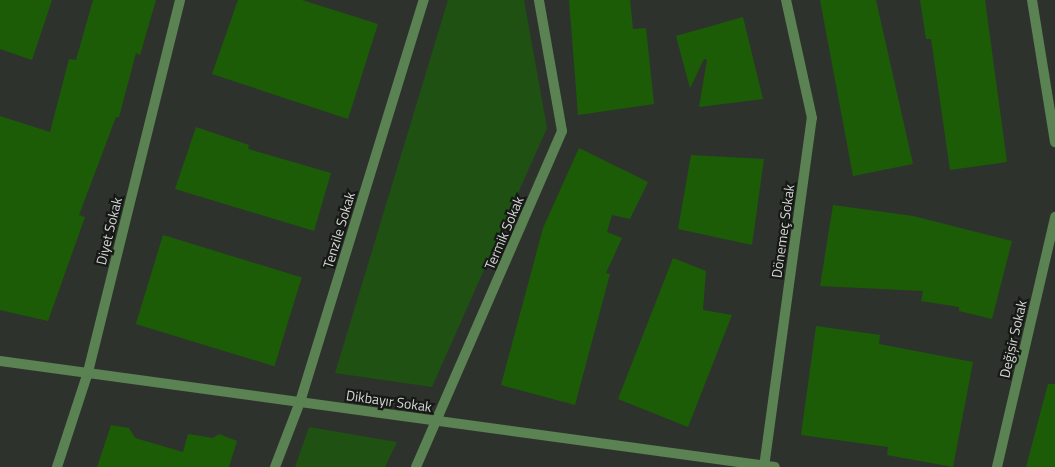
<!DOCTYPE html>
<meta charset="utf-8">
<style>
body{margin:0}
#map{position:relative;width:1055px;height:467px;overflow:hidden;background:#2d332c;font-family:"Titillium Web",sans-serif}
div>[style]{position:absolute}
.green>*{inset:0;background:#1f5113}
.building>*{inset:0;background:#1c5c07;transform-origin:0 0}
.minor>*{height:10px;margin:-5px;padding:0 5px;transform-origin:5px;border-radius:5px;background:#5b8252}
.tertiary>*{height:10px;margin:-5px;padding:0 5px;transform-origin:5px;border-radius:5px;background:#5b8252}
span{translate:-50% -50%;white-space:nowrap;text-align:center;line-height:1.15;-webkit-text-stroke:4.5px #171916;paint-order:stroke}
.street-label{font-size:14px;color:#d4d8d3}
</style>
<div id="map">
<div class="green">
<i style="clip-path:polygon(448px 0,524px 0,547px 128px,432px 387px,335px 373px)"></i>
<i style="clip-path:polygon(309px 427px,397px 442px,385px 467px,295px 467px)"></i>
</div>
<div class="building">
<i style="clip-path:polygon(0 0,52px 0,32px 60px,0 49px)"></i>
<i style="clip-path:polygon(93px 0,156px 0,140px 55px,136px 53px,119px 117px,116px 117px,79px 215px,85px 217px,48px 321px,0 310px,0 116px,50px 132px,69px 59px,76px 60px)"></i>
<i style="clip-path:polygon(238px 0,302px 0,378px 24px,348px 119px,212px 74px)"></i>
<i style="clip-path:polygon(569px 0,630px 0,633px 29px,646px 28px,654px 104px,578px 115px)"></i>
<i style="clip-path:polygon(820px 0,876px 0,913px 164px,853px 176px)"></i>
<i style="clip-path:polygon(920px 0,985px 0,1007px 162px,950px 170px,931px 39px,926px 39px)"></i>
<i style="clip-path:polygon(743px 17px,763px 99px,699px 107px,707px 60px,704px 59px,690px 88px,676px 36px)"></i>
<i style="clip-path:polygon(196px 127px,249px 145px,248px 149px,331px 173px,314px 231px,175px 189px)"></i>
<i style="clip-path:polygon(579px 148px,648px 182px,630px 219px,612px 215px,607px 232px,622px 238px,606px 273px,610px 274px,575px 405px,501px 385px,543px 228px)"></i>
<i style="clip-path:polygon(691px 155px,764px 159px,752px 245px,678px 229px)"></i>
<i style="clip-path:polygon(833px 205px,913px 216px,1012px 241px,992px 319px,959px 311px,959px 307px,921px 301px,923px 291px,820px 286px)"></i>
<i style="left:163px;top:235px;width:145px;height:93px;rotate:17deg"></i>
<i style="clip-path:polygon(673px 258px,706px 271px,703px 310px,732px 315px,688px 427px,618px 399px)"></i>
<i style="clip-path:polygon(816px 326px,880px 335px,879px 344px,973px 362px,953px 467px,887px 455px,888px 447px,801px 435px)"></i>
<i style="clip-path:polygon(1048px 384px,1055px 384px,1055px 467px,1026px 467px)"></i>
<i style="clip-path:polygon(111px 425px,129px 428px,135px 438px,183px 452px,188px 434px,213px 438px,219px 434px,237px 441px,229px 467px,97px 467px)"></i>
</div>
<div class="minor">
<i style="left:1032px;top:0;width:144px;rotate:80.8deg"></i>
<i style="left:0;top:361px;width:782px;rotate:7.79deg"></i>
<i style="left:57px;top:467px;width:100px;rotate:-71.9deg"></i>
<i style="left:88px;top:372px;width:383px;rotate:-76.1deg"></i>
<i style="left:275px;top:467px;width:70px;rotate:-69deg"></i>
<i style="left:300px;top:402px;width:421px;rotate:-72.9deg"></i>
<i style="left:416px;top:467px;width:366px;rotate:-66.5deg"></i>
<i style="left:562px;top:131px;width:133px;rotate:-100deg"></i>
<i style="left:997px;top:467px;width:257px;rotate:-76.9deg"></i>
</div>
<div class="tertiary">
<i style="left:764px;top:467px;width:352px;rotate:-82.2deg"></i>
<i style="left:812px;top:118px;width:121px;rotate:-102.4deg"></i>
</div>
<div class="street-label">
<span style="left:339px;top:230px;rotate:-73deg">Tenzile Sokak</span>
<span style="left:109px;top:231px;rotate:-76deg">Diyet Sokak</span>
<span style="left:783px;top:231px;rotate:-82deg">Dönemeç Sokak</span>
<span style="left:504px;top:233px;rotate:-67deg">Termik Sokak</span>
<span style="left:1013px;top:339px;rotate:-77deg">Değişir Sokak</span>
<span style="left:389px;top:401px;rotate:8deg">Dikbayır Sokak</span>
</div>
</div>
